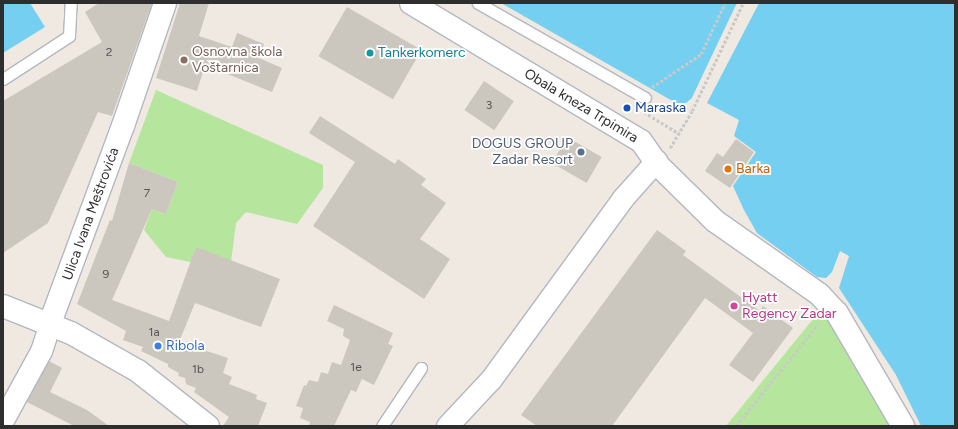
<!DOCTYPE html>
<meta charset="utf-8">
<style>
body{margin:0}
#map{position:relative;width:958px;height:429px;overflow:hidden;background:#efe9e1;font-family:Figtree,sans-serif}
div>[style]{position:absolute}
.green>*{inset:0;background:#b6e59e}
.water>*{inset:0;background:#75cff0}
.pier>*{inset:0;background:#efe9e1}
.building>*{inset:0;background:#cbc7bf;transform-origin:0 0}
.path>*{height:2.5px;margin-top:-1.25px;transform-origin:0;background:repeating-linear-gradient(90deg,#c9c9c9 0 3px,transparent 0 5px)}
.roads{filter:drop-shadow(1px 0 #b4b7c1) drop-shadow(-1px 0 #b4b7c1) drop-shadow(0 1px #b4b7c1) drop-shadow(0 -1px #b4b7c1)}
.service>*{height:11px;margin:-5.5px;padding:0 5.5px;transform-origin:5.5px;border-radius:5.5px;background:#fff}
.minor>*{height:21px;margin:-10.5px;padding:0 10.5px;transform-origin:10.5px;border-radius:10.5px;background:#fff}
.tertiary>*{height:22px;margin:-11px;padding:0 11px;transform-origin:11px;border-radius:11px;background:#fff}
.dots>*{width:11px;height:11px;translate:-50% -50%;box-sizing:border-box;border:2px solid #fff;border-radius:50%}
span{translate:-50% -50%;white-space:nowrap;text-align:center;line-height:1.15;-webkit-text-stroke:3.5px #fff;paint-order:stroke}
.number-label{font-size:12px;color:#555452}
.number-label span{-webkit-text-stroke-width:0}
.education-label{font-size:14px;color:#785e54}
.left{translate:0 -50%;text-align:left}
.culture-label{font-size:14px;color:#0d838f}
.street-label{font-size:14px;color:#2e2e2e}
.transit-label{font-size:14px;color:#164399}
.service-label{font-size:14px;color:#4e5e75}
.right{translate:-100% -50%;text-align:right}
.food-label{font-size:14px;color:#c56008}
.hotel-label{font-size:14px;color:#b23c85}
.shop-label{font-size:14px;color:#366cbe}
.frame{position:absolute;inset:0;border:4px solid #2e2e2e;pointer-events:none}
</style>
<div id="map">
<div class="green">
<i style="clip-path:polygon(156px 90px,323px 165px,323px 188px,297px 224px,246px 212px,236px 223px,230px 270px,166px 257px,144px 230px,152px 209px,166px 214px,178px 182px,129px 163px)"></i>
<i style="clip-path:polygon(822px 308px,894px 426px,726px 426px)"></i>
</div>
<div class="water">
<i style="clip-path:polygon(3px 3px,30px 3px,45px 27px,3px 53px)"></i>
<i style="clip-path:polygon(501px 3px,737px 3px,692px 98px,686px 103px,676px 103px)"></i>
<i style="clip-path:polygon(759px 3px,955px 3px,955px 426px,921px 426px,896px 375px,839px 288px,849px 256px,840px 251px,832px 272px,826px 278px,817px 277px,757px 233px,744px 210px,733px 186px,756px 152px,734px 136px,739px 120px,707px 103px)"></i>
</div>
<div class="pier">
<i style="clip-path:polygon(737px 3px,694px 99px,692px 98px)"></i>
<i style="clip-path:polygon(757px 3px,759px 3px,705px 102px)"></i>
</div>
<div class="building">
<i style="clip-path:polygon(99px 3px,152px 3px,112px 116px,98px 112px,48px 223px,3px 253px,3px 101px,102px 42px,85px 12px)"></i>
<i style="clip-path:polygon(180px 3px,209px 3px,199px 36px,232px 47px,237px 33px,264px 44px,259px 58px,282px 68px,272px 92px,205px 65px,197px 91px,156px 78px)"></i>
<i style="left:347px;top:7px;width:86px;height:57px;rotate:30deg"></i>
<i style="left:484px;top:81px;width:36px;height:35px;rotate:34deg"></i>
<i style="clip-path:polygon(320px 116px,395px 164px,398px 159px,426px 179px,421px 185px,446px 203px,420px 239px,450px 259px,424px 299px,313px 226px,355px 162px,309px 133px)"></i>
<i style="left:567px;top:137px;width:40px;height:30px;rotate:30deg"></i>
<i style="clip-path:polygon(736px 139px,754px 152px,730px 188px,705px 171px,717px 153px,723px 157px)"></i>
<i style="clip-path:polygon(129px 163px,178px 182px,166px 214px,152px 209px,112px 300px,169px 321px,196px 247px,280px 279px,261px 327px,195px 303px,179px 342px,228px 358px,223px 373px,232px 377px,229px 384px,257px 395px,256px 399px,267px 403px,258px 426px,223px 426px,229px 417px,194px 392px,196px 388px,186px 384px,185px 378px,178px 376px,179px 373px,168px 367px,168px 364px,141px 351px,143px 347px,123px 340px,126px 331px,77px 304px,110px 220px,112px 221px)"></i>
<i style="clip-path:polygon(657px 230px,686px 251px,683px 255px,760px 311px,763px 306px,793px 328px,753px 382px,729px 365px,753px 333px,705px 298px,612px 426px,537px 426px,521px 415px)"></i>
<i style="clip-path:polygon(334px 305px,393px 333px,388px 344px,393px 346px,374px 385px,362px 379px,356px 392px,351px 390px,334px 426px,309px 426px,310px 422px,300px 418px,303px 408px,296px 406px,304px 385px,306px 386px,309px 380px,318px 382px,321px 372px,328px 374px,332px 362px,341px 365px,350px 340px,343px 336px,344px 329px,327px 321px)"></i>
<i style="clip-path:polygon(49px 361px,62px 368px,50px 392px,87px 410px,109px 426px,74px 426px,27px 402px)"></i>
</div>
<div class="path">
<i style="left:652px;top:87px;width:59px;rotate:-34deg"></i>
<i style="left:701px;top:54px;width:56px;rotate:-64.8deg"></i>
<i style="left:644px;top:112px;width:42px;rotate:31.4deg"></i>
<i style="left:670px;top:148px;width:43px;rotate:-59.3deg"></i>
<i style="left:692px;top:111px;width:119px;rotate:-64.7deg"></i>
<i style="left:736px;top:426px;width:132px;rotate:-51.1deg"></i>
</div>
<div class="roads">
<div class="service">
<i style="left:478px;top:3px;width:192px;rotate:29.6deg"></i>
<i style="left:3px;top:79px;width:79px;rotate:-33.1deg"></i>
<i style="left:69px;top:36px;width:33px;rotate:-87deg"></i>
<i style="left:382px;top:426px;width:70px;rotate:-56.1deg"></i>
</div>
<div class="minor">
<i style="left:3px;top:420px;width:79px;rotate:-61.2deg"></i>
<i style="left:41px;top:351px;width:29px;rotate:-72deg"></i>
<i style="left:447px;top:426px;width:64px;rotate:-46.9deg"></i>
<i style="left:491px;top:379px;width:224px;rotate:-53.9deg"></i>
<i style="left:623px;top:198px;width:50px;rotate:-48.3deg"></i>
</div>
<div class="tertiary">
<i style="left:411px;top:3px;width:268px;rotate:31deg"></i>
<i style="left:641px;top:141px;width:29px;rotate:55deg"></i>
<i style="left:658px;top:165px;width:80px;rotate:44.5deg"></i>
<i style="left:715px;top:221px;width:127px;rotate:35.1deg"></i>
<i style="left:819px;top:294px;width:26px;rotate:47deg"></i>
<i style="left:837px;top:313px;width:131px;rotate:59.7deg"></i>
<i style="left:3px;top:306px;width:73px;rotate:21.7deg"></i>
<i style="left:71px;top:333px;width:77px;rotate:29.6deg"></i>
<i style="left:138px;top:371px;width:89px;rotate:38.2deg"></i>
<i style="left:50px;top:323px;width:210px;rotate:-69.7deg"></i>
<i style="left:123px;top:126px;width:130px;rotate:-71.1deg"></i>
</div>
</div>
<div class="dots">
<i style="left:370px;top:53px;background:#0f9aa8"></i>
<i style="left:184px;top:60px;background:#8d6e63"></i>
<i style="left:627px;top:108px;background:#1a4fb4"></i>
<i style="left:581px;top:152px;background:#5c6f8a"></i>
<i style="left:728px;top:169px;background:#e8710a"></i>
<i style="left:734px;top:306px;background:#d1479c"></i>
<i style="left:158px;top:346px;background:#3f7fe0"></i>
</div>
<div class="number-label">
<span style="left:109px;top:53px">2</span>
<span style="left:489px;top:106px">3</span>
<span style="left:147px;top:194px">7</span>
<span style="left:106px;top:275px">9</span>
<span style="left:154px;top:333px">1a</span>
<span style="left:356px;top:368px">1e</span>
<span style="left:198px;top:370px">1b</span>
</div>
<div class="education-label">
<span class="left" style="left:192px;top:60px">Osnovna škola<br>Voštarnica</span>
</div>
<div class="culture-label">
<span class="left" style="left:378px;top:53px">Tankerkomerc</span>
</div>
<div class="street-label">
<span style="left:581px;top:106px;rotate:31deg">Obala kneza Trpimira</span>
<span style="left:91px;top:214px;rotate:-70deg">Ulica Ivana Meštrovića</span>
</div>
<div class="transit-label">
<span class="left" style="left:635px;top:108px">Maraska</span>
</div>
<div class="service-label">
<span class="right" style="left:573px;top:152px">DOGUS GROUP<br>Zadar Resort</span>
</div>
<div class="food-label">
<span class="left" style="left:736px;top:169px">Barka</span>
</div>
<div class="hotel-label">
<span class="left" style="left:742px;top:306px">Hyatt<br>Regency Zadar</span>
</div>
<div class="shop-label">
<span class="left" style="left:166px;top:346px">Ribola</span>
</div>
<div class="frame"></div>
</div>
